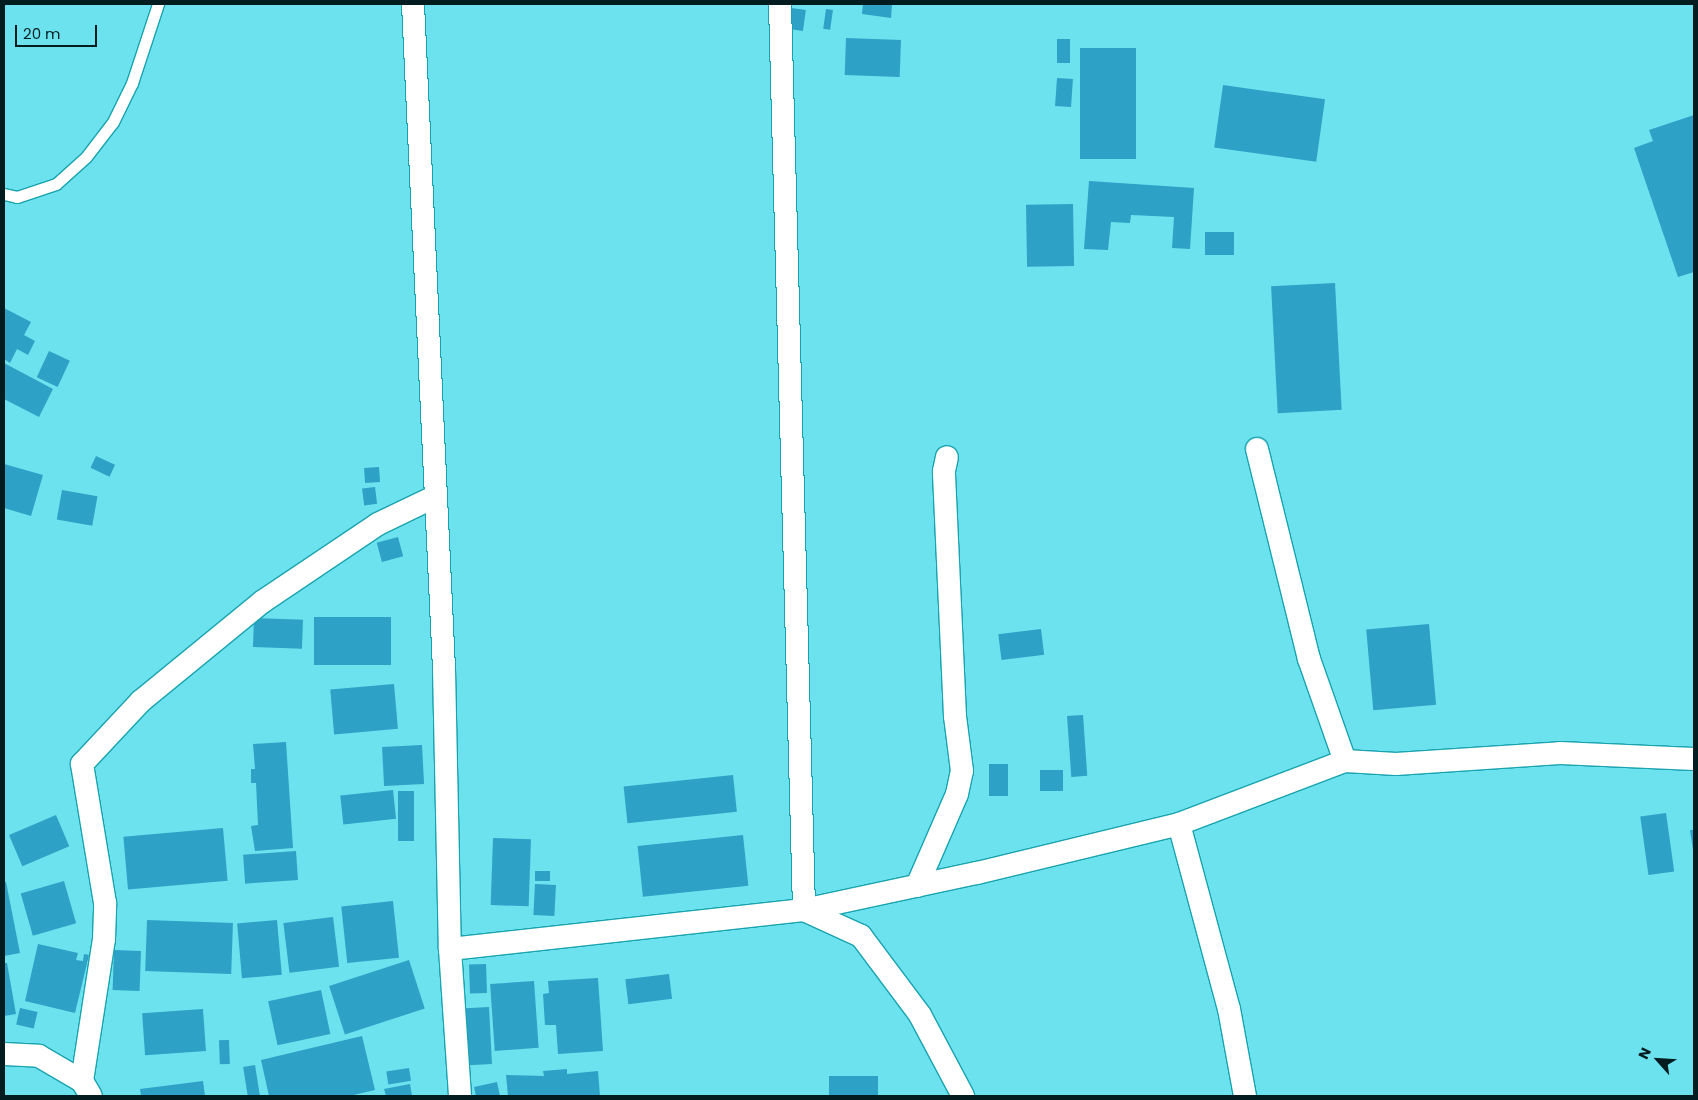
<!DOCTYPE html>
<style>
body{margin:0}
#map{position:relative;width:1698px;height:1100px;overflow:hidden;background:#6ce2ee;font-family:Poppins,sans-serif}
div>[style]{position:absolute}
.building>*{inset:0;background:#2da1c6;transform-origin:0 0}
.roads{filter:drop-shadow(1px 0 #18a3af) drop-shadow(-1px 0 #18a3af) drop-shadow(0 1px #18a3af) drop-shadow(0 -1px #18a3af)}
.lane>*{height:11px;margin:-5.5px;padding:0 5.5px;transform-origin:5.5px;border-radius:5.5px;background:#fff}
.street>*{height:22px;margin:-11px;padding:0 11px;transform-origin:11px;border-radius:11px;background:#fff}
span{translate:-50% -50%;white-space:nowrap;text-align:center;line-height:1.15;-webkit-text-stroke:4px #6ce2ee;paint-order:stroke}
.frame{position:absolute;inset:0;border:5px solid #031c1f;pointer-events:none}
.north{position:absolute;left:1633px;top:1035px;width:50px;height:50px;-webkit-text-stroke:4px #6ce2ee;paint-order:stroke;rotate:296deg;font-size:14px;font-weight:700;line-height:20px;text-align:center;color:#031c1f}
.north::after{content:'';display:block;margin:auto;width:18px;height:22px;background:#031c1f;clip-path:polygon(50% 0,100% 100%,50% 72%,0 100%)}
.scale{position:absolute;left:15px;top:25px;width:82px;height:22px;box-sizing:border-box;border:2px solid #031c1f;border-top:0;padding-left:6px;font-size:15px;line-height:18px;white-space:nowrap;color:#031c1f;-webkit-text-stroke:4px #6ce2ee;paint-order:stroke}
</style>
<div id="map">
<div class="building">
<i style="clip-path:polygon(863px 4px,892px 4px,891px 18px,862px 14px)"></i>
<i style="left:791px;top:8px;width:15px;height:21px;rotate:8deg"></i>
<i style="left:826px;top:9px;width:7px;height:20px;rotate:8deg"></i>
<i style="left:846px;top:38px;width:55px;height:37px;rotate:2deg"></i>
<i style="left:1057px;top:39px;width:13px;height:24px"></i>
<i style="left:1080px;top:48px;width:56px;height:111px"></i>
<i style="left:1057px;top:78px;width:16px;height:28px;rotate:4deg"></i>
<i style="left:1223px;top:85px;width:103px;height:63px;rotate:8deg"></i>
<i style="clip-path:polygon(1694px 115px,1694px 272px,1678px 277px,1634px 148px,1653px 141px,1649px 130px)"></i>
<i style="clip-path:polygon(1089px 181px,1194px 188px,1190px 249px,1172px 248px,1174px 217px,1131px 215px,1130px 223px,1111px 222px,1108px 250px,1084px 249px)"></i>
<i style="left:1073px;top:204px;width:62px;height:47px;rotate:89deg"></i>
<i style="left:1205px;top:232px;width:29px;height:23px"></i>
<i style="left:1335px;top:283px;width:127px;height:64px;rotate:87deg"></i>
<i style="clip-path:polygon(4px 308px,31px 322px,24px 335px,35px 341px,28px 355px,17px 349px,10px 363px,4px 359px)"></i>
<i style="left:49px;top:351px;width:23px;height:29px;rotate:25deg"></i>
<i style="clip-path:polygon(4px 363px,53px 389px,39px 417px,4px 399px)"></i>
<i style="left:96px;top:456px;width:21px;height:13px;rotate:25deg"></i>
<i style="clip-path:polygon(4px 464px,43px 475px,31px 516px,4px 508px)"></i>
<i style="left:379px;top:467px;width:15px;height:15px;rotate:86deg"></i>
<i style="left:375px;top:487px;width:17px;height:13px;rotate:83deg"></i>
<i style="left:62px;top:490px;width:36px;height:30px;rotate:10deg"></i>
<i style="left:398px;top:537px;width:20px;height:22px;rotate:75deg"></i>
<i style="left:314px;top:617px;width:77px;height:48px"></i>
<i style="left:254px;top:618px;width:49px;height:29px;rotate:2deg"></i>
<i style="left:1429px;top:624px;width:81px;height:63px;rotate:85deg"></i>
<i style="left:1041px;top:629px;width:26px;height:43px;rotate:83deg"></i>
<i style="left:394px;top:684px;width:45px;height:64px;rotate:85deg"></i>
<i style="left:1083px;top:715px;width:61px;height:16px;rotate:86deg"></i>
<i style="clip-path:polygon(286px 742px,293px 848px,255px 851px,251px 826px,258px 825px,256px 783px,251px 783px,251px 769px,255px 769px,253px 744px)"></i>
<i style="left:422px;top:745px;width:39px;height:40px;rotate:87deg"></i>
<i style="left:989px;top:764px;width:19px;height:32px"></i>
<i style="left:1040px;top:770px;width:23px;height:21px"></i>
<i style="left:733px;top:775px;width:37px;height:110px;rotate:84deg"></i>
<i style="left:393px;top:790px;width:29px;height:53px;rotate:84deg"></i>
<i style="left:398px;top:791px;width:16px;height:50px"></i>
<i style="left:1666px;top:813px;width:59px;height:26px;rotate:82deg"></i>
<i style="left:56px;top:815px;width:34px;height:51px;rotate:67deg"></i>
<i style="left:223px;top:828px;width:53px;height:100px;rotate:85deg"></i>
<i style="clip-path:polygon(1690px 830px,1694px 830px,1694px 850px,1693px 850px)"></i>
<i style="left:743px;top:835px;width:51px;height:106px;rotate:84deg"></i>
<i style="left:493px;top:838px;width:38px;height:67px;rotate:2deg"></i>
<i style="left:296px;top:851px;width:29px;height:53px;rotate:86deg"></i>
<i style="left:550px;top:871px;width:10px;height:15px;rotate:90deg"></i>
<i style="left:64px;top:881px;width:44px;height:45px;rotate:74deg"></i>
<i style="clip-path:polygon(4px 882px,6px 882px,20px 953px,4px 956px)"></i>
<i style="left:535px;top:884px;width:21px;height:31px;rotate:3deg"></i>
<i style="left:393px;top:901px;width:57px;height:52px;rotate:84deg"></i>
<i style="left:333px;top:917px;width:50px;height:50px;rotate:83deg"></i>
<i style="left:147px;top:920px;width:86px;height:51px;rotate:2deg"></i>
<i style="left:277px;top:920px;width:55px;height:40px;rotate:85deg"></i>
<i style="clip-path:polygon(38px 944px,78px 953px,76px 960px,83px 961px,84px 954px,89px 955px,75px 1013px,25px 1001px)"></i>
<i style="left:114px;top:950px;width:27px;height:40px;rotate:2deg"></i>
<i style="left:409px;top:960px;width:51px;height:84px;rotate:72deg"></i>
<i style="clip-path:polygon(4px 963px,7px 963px,16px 1014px,4px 1016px)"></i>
<i style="left:486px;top:964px;width:29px;height:17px;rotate:88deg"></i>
<i style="left:669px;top:974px;width:25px;height:44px;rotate:83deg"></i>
<i style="clip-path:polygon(598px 978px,603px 1051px,558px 1054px,556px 1025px,545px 1025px,543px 994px,549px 993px,548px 981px)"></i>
<i style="left:534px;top:981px;width:67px;height:44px;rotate:86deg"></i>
<i style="left:321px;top:990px;width:45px;height:54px;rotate:78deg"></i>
<i style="left:489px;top:1007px;width:57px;height:28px;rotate:87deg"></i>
<i style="left:20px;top:1008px;width:18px;height:17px;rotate:13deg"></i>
<i style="left:203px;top:1009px;width:42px;height:61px;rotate:86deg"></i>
<i style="clip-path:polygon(362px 1036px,375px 1090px,349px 1096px,269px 1096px,261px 1060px)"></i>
<i style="left:229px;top:1040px;width:24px;height:10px;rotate:88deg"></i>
<i style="left:255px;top:1065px;width:31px;height:12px;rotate:81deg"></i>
<i style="left:409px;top:1068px;width:13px;height:23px;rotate:81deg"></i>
<i style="clip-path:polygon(567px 1069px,567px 1074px,598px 1071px,600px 1096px,508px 1096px,506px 1075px,544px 1076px,543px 1071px)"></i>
<i style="left:878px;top:1076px;width:20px;height:49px;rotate:90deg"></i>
<i style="clip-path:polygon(203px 1081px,205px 1096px,141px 1096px,140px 1089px)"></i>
<i style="clip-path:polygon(497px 1082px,500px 1096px,476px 1096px,474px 1087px)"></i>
<i style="clip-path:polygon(410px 1084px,412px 1096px,386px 1096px,384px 1089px)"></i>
</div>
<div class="roads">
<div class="lane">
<i style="left:4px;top:194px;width:13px;rotate:13deg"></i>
<i style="left:17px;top:197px;width:41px;rotate:-18.4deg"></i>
<i style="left:56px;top:184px;width:40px;rotate:-42deg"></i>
<i style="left:86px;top:157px;width:44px;rotate:-52.4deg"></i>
<i style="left:113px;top:122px;width:43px;rotate:-64deg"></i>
<i style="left:132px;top:83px;width:83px;rotate:-71.8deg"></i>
</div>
<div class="street">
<i style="left:413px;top:4px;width:666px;rotate:87.33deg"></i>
<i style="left:444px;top:669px;width:280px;rotate:88.8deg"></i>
<i style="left:450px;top:949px;width:147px;rotate:86.1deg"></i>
<i style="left:780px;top:4px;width:906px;rotate:88.48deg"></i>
<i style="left:804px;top:910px;width:63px;rotate:24.5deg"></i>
<i style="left:861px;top:936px;width:99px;rotate:53.2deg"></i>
<i style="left:920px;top:1015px;width:92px;rotate:62deg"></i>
<i style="left:1257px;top:449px;width:216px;rotate:76.1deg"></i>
<i style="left:1309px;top:659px;width:108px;rotate:70.6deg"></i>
<i style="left:1179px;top:824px;width:192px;rotate:74.9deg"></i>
<i style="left:1229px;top:1009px;width:88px;rotate:79.6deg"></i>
<i style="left:917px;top:886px;width:100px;rotate:-66.5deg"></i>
<i style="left:957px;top:794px;width:24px;rotate:-78deg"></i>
<i style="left:962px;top:771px;width:55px;rotate:-97.3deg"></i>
<i style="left:955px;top:716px;width:245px;rotate:-92.6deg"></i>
<i style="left:944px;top:471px;width:14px;rotate:-78deg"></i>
<i style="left:450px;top:949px;width:356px;rotate:-6.3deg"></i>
<i style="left:804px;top:910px;width:177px;rotate:-12.1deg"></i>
<i style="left:977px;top:873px;width:208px;rotate:-13.6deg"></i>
<i style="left:1179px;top:824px;width:178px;rotate:-20.8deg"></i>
<i style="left:1345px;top:761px;width:51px;rotate:3.4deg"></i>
<i style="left:1396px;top:764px;width:164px;rotate:-3.8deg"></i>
<i style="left:1560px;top:753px;width:134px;rotate:2.6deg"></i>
<i style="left:4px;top:1054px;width:35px;rotate:3deg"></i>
<i style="left:39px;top:1056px;width:50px;rotate:30.2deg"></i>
<i style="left:82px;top:1081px;width:17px;rotate:59deg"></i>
<i style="left:82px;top:1081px;width:144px;rotate:-81.2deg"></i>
<i style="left:104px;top:939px;width:36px;rotate:-88deg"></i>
<i style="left:105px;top:903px;width:141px;rotate:-99.4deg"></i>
<i style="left:82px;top:764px;width:86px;rotate:-46.9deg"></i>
<i style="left:141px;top:701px;width:156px;rotate:-39.3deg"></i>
<i style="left:262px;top:602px;width:140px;rotate:-33.9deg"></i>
<i style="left:378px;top:524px;width:62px;rotate:-25.7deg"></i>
</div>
</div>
<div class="frame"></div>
<div class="north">N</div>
<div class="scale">20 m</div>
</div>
